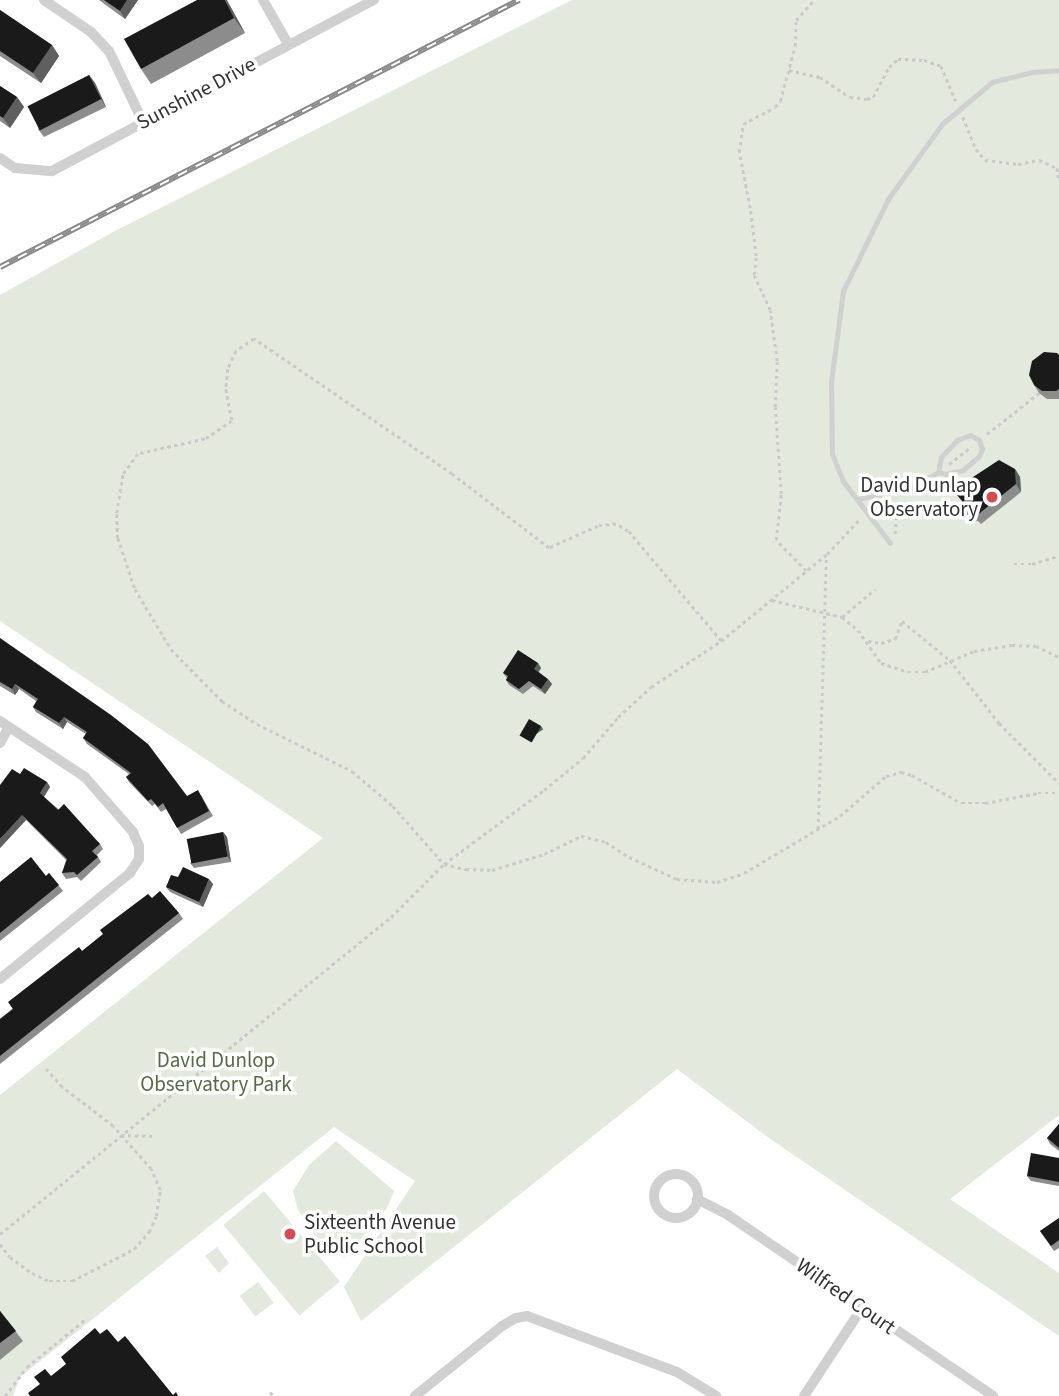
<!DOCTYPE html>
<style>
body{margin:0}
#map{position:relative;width:1059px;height:1396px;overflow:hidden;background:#fff;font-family:"Source Sans 3",sans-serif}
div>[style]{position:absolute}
.green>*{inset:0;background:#e3e9dd;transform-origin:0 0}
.path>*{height:2.5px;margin-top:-1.25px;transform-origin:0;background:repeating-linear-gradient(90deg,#cacaca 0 3.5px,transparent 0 7px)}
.service>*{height:5px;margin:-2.5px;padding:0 2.5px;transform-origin:2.5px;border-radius:2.5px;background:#d0d0d0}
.minor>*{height:10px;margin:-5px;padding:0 5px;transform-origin:5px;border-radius:5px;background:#d0d0d0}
.minor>.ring{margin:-5px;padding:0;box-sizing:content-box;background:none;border:10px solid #d0d0d0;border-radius:50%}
.rail>*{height:6px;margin-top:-3px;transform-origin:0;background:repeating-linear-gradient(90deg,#fff 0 10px,#888 0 20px);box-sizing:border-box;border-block:2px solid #888}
.wall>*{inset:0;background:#8c8c8c}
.shaded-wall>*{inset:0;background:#5f5f5f;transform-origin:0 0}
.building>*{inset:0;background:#1a1a1a;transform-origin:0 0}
.dots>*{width:19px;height:19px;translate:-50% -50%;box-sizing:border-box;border:4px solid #fff;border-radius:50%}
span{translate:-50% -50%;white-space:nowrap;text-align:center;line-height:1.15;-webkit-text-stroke:7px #fff;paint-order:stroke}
.street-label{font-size:21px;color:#333}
.poi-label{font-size:21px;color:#333}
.right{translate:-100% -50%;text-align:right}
.left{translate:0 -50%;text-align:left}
.park-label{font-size:21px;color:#566b44}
</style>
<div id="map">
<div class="green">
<i style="clip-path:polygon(572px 0,1059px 0,1059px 1115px,950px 1199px,1059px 1273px,1059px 1336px,769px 1138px,677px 1069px,361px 1321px,344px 1287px,415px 1181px,334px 1127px,20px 1377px,13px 1396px,0 1396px,0 1095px,323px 838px,0 621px,0 295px,115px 231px)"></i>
<i style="clip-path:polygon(336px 1141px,394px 1191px,387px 1208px,344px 1258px,314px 1234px,298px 1210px,293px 1191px,309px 1165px)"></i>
<i style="left:264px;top:1191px;width:118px;height:53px;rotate:50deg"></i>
<i style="clip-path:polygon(217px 1247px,229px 1263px,219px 1273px,205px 1256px)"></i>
<i style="left:258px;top:1282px;width:26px;height:23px;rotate:53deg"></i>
</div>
<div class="path">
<i style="left:789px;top:70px;width:32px;rotate:13deg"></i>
<i style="left:820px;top:77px;width:36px;rotate:34deg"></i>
<i style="left:850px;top:97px;width:17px;rotate:7deg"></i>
<i style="left:867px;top:99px;width:6px;rotate:-18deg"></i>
<i style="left:873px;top:97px;width:34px;rotate:-62deg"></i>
<i style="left:889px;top:67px;width:12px;rotate:-42deg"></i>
<i style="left:898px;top:59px;width:26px;rotate:2deg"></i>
<i style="left:924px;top:60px;width:18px;rotate:19deg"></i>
<i style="left:941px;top:66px;width:38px;rotate:67deg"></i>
<i style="left:963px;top:117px;width:35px;rotate:68deg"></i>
<i style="left:976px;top:149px;width:14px;rotate:51deg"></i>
<i style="left:985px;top:160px;width:33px;rotate:7deg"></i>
<i style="left:1018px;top:164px;width:21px;rotate:-11deg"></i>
<i style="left:1039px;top:160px;width:20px;rotate:24deg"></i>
<i style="left:1057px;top:168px;width:10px;rotate:79deg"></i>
<i style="left:987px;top:434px;width:66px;rotate:-38.3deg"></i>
<i style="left:949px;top:464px;width:28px;rotate:-38deg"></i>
<i style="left:895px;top:534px;width:36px;rotate:-87deg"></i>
<i style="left:1014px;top:564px;width:18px"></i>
<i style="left:1032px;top:564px;width:28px;rotate:-17deg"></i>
<i style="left:806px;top:571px;width:43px;rotate:-134.1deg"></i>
<i style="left:776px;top:540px;width:46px;rotate:-83.8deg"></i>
<i style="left:781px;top:494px;width:87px;rotate:-93.9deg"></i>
<i style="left:775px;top:407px;width:46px;rotate:-87.5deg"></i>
<i style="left:777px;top:361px;width:51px;rotate:-97.8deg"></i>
<i style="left:770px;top:310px;width:38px;rotate:-115deg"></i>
<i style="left:754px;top:275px;width:19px;rotate:-84deg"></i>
<i style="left:756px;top:256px;width:48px;rotate:-97.1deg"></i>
<i style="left:750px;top:208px;width:57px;rotate:-101.1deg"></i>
<i style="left:739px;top:152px;width:28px;rotate:-82deg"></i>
<i style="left:743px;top:124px;width:36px;rotate:-28deg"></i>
<i style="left:775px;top:107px;width:8px;rotate:-50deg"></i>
<i style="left:780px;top:101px;width:57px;rotate:-74.7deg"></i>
<i style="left:795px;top:46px;width:26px;rotate:-88deg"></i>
<i style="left:796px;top:20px;width:27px;rotate:-48deg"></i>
<i style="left:772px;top:600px;width:72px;rotate:13.7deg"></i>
<i style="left:842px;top:617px;width:21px;rotate:39deg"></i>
<i style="left:858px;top:630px;width:40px;rotate:55.1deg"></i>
<i style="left:881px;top:663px;width:28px;rotate:18deg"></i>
<i style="left:908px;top:672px;width:17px"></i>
<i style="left:925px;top:672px;width:53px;rotate:-23.2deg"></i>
<i style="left:974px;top:651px;width:38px;rotate:-9deg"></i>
<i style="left:1012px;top:645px;width:24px;rotate:2deg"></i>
<i style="left:1036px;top:646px;width:25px;rotate:26deg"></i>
<i style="left:842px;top:617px;width:43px;rotate:-40.3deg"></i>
<i style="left:721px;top:641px;width:144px;rotate:-130.2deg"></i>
<i style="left:628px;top:531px;width:14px;rotate:-150deg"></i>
<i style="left:616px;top:524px;width:18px;rotate:174deg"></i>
<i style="left:598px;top:526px;width:54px;rotate:155.8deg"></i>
<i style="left:549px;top:548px;width:122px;rotate:-142.7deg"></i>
<i style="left:452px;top:474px;width:240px;rotate:-145.7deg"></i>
<i style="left:254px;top:339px;width:22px;rotate:146deg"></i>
<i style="left:236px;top:351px;width:20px;rotate:114deg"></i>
<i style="left:228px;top:369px;width:20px;rotate:96deg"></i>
<i style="left:226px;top:389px;width:33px;rotate:79deg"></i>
<i style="left:232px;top:421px;width:32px;rotate:146deg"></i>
<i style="left:205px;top:439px;width:69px;rotate:167.4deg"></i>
<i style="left:138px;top:454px;width:26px;rotate:126deg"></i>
<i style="left:123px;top:475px;width:39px;rotate:99deg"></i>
<i style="left:117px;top:514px;width:24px;rotate:88deg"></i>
<i style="left:118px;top:538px;width:54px;rotate:71.6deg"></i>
<i style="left:135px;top:589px;width:70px;rotate:59deg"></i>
<i style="left:171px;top:649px;width:73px;rotate:45.6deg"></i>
<i style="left:222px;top:701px;width:42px;rotate:33.3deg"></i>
<i style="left:257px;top:724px;width:106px;rotate:26.3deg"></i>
<i style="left:352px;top:771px;width:54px;rotate:40.5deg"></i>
<i style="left:393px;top:806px;width:77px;rotate:48.7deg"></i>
<i style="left:444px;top:864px;width:23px;rotate:13deg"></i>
<i style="left:466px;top:869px;width:26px;rotate:2deg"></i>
<i style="left:492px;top:870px;width:54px;rotate:-17.1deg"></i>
<i style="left:544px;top:854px;width:41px;rotate:-25.9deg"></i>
<i style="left:581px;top:836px;width:26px;rotate:13deg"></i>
<i style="left:606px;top:842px;width:27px;rotate:33deg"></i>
<i style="left:629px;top:857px;width:53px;rotate:24.6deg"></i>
<i style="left:677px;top:879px;width:40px;rotate:4.3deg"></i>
<i style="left:717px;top:882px;width:28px;rotate:-18deg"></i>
<i style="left:744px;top:873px;width:112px;rotate:-30.7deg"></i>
<i style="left:840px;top:816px;width:61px;rotate:-41deg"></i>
<i style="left:886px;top:776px;width:16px;rotate:-15deg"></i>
<i style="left:901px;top:772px;width:11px;rotate:15deg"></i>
<i style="left:912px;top:775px;width:56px;rotate:29.7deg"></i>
<i style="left:961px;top:803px;width:24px"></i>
<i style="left:985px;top:803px;width:54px;rotate:-10.7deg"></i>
<i style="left:1038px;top:793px;width:21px"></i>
<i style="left:868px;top:641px;width:13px;rotate:9deg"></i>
<i style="left:881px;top:643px;width:15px;rotate:-16deg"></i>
<i style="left:895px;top:639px;width:19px;rotate:-69deg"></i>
<i style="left:902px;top:621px;width:62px;rotate:39.1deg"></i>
<i style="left:950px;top:660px;width:80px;rotate:52.1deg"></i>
<i style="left:999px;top:723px;width:85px;rotate:45deg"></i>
<i style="left:818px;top:829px;width:273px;rotate:-88.3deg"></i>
<i style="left:121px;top:1135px;width:31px;rotate:2deg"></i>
<i style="left:0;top:1234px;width:503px;rotate:-39.03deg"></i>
<i style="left:391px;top:917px;width:75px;rotate:-45deg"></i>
<i style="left:444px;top:864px;width:124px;rotate:-36.5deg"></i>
<i style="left:544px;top:790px;width:50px;rotate:-39.4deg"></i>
<i style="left:583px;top:758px;width:54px;rotate:-49.5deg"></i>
<i style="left:618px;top:717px;width:45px;rotate:-42.3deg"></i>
<i style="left:651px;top:687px;width:84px;rotate:-33.3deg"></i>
<i style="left:721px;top:641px;width:137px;rotate:-39.4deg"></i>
<i style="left:827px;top:554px;width:48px;rotate:-46.7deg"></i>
<i style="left:0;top:1244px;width:16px;rotate:52deg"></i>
<i style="left:10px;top:1257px;width:27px;rotate:36deg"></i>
<i style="left:32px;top:1273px;width:19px;rotate:25deg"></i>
<i style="left:49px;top:1281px;width:23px"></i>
<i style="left:72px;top:1281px;width:70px;rotate:-27.3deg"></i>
<i style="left:134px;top:1249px;width:23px;rotate:-49deg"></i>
<i style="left:149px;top:1232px;width:17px;rotate:-66deg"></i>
<i style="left:156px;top:1216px;width:26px;rotate:-81deg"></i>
<i style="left:160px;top:1190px;width:23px;rotate:-113deg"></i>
<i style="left:151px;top:1169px;width:57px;rotate:-131.5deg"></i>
<i style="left:113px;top:1126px;width:64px;rotate:-142.6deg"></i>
<i style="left:62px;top:1087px;width:24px;rotate:-132deg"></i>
<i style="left:270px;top:1392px;width:6px;rotate:45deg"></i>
<i style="left:5px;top:1396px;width:36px;rotate:-53deg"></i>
<i style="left:27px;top:1367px;width:77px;rotate:-39.2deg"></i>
</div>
<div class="service">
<i style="left:857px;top:499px;width:53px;rotate:-10.9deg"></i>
<i style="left:909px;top:489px;width:34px;rotate:-30deg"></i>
<i style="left:938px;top:472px;width:8px;rotate:14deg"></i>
<i style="left:946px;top:474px;width:17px;rotate:-13deg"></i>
<i style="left:963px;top:470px;width:21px;rotate:-41deg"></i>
<i style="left:979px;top:456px;width:8px;rotate:-67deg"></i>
<i style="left:982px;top:449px;width:9px;rotate:-108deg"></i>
<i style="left:979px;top:440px;width:10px;rotate:-151deg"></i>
<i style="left:970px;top:435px;width:14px;rotate:159deg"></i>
<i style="left:957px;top:440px;width:23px;rotate:133deg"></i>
<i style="left:941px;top:457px;width:15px;rotate:101deg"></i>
<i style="left:890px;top:543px;width:78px;rotate:-127.2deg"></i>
<i style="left:843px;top:481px;width:29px;rotate:-112deg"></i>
<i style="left:832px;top:454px;width:72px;rotate:-90.8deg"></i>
<i style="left:831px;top:382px;width:92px;rotate:-82.5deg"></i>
<i style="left:843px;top:291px;width:102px;rotate:-63.9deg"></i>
<i style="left:888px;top:199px;width:92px;rotate:-54.2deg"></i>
<i style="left:942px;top:124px;width:65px;rotate:-40deg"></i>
<i style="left:992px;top:82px;width:41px;rotate:-14deg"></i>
<i style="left:1032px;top:72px;width:27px;rotate:-4deg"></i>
</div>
<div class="minor">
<i style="left:44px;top:0;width:57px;rotate:34.2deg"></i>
<i style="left:91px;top:32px;width:26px;rotate:47deg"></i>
<i style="left:109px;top:51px;width:79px;rotate:64.4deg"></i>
<i style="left:263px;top:0;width:51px;rotate:60.4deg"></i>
<i style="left:0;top:158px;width:18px;rotate:34deg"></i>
<i style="left:15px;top:168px;width:37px;rotate:5deg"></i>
<i style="left:52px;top:171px;width:365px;rotate:-28deg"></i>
<i style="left:0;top:721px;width:102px;rotate:33.4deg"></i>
<i style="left:85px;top:777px;width:73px;rotate:48.9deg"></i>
<i style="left:133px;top:832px;width:15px;rotate:67deg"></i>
<i style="left:139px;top:846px;width:13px;rotate:90deg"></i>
<i style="left:139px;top:859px;width:17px;rotate:123deg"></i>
<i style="left:130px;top:873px;width:168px;rotate:140.8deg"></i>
<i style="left:0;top:743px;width:18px;rotate:-61deg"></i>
<i class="ring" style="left:654px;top:1174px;width:34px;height:34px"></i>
<i style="left:697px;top:1199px;width:35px;rotate:27deg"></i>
<i style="left:728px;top:1215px;width:321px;rotate:34.3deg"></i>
<i style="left:415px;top:1396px;width:112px;rotate:-38.8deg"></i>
<i style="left:502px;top:1326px;width:16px;rotate:-30deg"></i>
<i style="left:516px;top:1318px;width:11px;rotate:-10deg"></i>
<i style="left:527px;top:1316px;width:160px;rotate:20.5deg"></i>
<i style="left:677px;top:1372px;width:46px;rotate:31.6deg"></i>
<i style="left:804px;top:1396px;width:105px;rotate:-56.6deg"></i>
</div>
<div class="rail">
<i style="left:0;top:267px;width:584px;rotate:-27.22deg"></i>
</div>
<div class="wall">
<i style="clip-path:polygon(99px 0,138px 0,125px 19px)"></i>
<i style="clip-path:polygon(229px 4px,245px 33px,151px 84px,141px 69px)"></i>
<i style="clip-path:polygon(0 10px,52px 45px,59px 56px,41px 83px,0 56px)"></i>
<i style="clip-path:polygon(89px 75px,95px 83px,106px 107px,44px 137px,38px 129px)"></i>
<i style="clip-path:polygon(0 86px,17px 97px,24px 107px,10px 128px,0 121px)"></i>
<i style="clip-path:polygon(1059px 355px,1059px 399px,1047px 399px,1039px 393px,1034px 385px)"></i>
<i style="clip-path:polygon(1015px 469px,1020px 477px,1021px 492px,981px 524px,978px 521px,968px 522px,959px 510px)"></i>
<i style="clip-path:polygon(0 638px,187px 796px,201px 795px,213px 816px,181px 834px,166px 809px,161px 812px,155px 804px,152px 806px,129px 782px,126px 777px,129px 774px,87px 744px,83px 738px,86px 734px,67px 722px,63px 729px,36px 712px,33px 707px,36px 701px,19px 689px,15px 695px,0 686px)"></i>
<i style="clip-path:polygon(538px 663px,541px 668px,539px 672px,552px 684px,545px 694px,533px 686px,523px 694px,509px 685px,506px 680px,507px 678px,503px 673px)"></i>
<i style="clip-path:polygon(20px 774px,47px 782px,50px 787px,44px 797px,100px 844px,103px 849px,97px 855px,101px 862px,81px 881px,77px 877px,66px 879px,62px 873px,66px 860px,26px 820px,0 848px)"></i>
<i style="clip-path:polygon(223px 832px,227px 837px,231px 862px,194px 868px,190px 863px)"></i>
<i style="clip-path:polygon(49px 873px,63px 891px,0 941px,0 882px,46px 876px)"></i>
<i style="clip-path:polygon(178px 877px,213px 884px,203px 907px,170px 892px,166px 887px)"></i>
<i style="clip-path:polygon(152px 898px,179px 913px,183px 919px,0 1064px,0 1019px,82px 951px)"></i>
<i style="clip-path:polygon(1059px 1124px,1059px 1151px,1050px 1144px,1047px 1138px)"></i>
<i style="clip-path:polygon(1059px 1158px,1059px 1186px,1031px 1181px,1027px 1176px)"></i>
<i style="clip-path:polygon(1059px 1218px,1059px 1248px,1054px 1251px,1040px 1231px)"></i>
<i style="clip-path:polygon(0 1311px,23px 1341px,0 1360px)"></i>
</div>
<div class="shaded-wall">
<i style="clip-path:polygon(127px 0,138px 0,125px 19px,120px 11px)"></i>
<i style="clip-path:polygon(225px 0,227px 0,229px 4px,245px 33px,234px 18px)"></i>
<i style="clip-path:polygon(52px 45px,59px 56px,41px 83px,33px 73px)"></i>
<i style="clip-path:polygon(89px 75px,95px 83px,106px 107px,101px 99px)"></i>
<i style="clip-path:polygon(17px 97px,24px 107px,10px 128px,3px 118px)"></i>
<i style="clip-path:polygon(1015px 469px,1020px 477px,1021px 492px,1016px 484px)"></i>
<i style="clip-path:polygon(538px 663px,541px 668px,537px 674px,534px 669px)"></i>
<i style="clip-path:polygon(548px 679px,552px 684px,545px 694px,541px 689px)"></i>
<i style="clip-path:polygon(15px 684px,19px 689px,15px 695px,12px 689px)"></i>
<i style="clip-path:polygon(64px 717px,67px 722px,63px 729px,59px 723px)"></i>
<i style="left:541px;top:726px;width:4px;height:19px;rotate:56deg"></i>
<i style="clip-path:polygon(47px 782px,50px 787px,43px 798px,40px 793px)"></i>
<i style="clip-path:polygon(22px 815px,26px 820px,0 848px,0 839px)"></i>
<i style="clip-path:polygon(223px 832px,227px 837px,231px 862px,228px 857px)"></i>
<i style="clip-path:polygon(209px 879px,213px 884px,203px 907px,199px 902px)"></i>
</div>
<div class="building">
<i style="clip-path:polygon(104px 0,127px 0,120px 11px)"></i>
<i style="clip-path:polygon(197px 0,225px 0,234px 18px,141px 69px,124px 39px)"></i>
<i style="clip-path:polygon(0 10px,52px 45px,33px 73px,0 51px)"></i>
<i style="left:89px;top:75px;width:27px;height:69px;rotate:63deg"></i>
<i style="clip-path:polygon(0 86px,17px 97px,3px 118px,0 116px)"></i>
<i style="clip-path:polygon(1044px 352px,1057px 353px,1059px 355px,1059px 389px,1056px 391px,1042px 391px,1034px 385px,1029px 375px,1032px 361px)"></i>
<i style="clip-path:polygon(999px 460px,1015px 469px,1016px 484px,976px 516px,973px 513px,963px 514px,959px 510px,962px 501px,957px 495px,970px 484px,970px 479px)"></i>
<i style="clip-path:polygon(0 638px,111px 715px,148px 744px,187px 796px,198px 790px,209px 811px,177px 828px,163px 803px,158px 807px,151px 799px,148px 801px,126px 777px,131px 773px,83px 738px,87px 732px,64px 717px,59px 723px,33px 707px,38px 699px,15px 684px,12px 689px,0 682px)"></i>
<i style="clip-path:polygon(518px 650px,538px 663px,534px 669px,548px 679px,541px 689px,529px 681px,519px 689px,506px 680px,508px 676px,503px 673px)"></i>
<i style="left:529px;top:719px;width:14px;height:19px;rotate:30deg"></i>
<i style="clip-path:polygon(24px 768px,47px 782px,40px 793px,58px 810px,64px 804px,100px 844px,92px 851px,98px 857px,77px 875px,74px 872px,62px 873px,67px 859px,22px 815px,0 839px,0 785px,12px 769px,20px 774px)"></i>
<i style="left:223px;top:832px;width:25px;height:37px;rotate:79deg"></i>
<i style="clip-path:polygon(31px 857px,46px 876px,49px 873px,59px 885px,0 933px,0 882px)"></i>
<i style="clip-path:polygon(183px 867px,209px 879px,199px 902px,166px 887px,171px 875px,178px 877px)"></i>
<i style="clip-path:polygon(160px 891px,179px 913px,0 1056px,0 1019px,13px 1009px,8px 1002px,79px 947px,82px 951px,103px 934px,100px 930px,148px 894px,152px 898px)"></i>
<i style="clip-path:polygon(1059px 1124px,1059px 1148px,1047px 1138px)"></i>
<i style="clip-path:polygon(1031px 1153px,1059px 1158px,1059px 1182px,1027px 1176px)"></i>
<i style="clip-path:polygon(1059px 1218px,1059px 1240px,1051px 1246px,1040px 1231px)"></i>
<i style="clip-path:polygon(0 1311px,16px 1331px,0 1343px)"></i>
<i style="clip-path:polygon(95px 1328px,100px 1334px,107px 1329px,118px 1342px,125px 1336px,173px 1395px,176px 1392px,178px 1396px,30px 1396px,28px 1393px,40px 1384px,34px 1377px,45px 1369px,51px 1376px,66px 1364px,61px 1357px)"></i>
</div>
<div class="dots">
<i style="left:992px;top:497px;background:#d44b55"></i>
<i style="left:290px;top:1234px;background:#d44b55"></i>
</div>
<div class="street-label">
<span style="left:196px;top:93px;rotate:-28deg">Sunshine Drive</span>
<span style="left:846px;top:1296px;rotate:35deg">Wilfred Court</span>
</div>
<div class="poi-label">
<span class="right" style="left:978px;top:497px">David Dunlap<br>Observatory</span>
<span class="left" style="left:304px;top:1234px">Sixteenth Avenue<br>Public School</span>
</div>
<div class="park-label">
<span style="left:216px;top:1072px">David Dunlop<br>Observatory Park</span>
</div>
</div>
